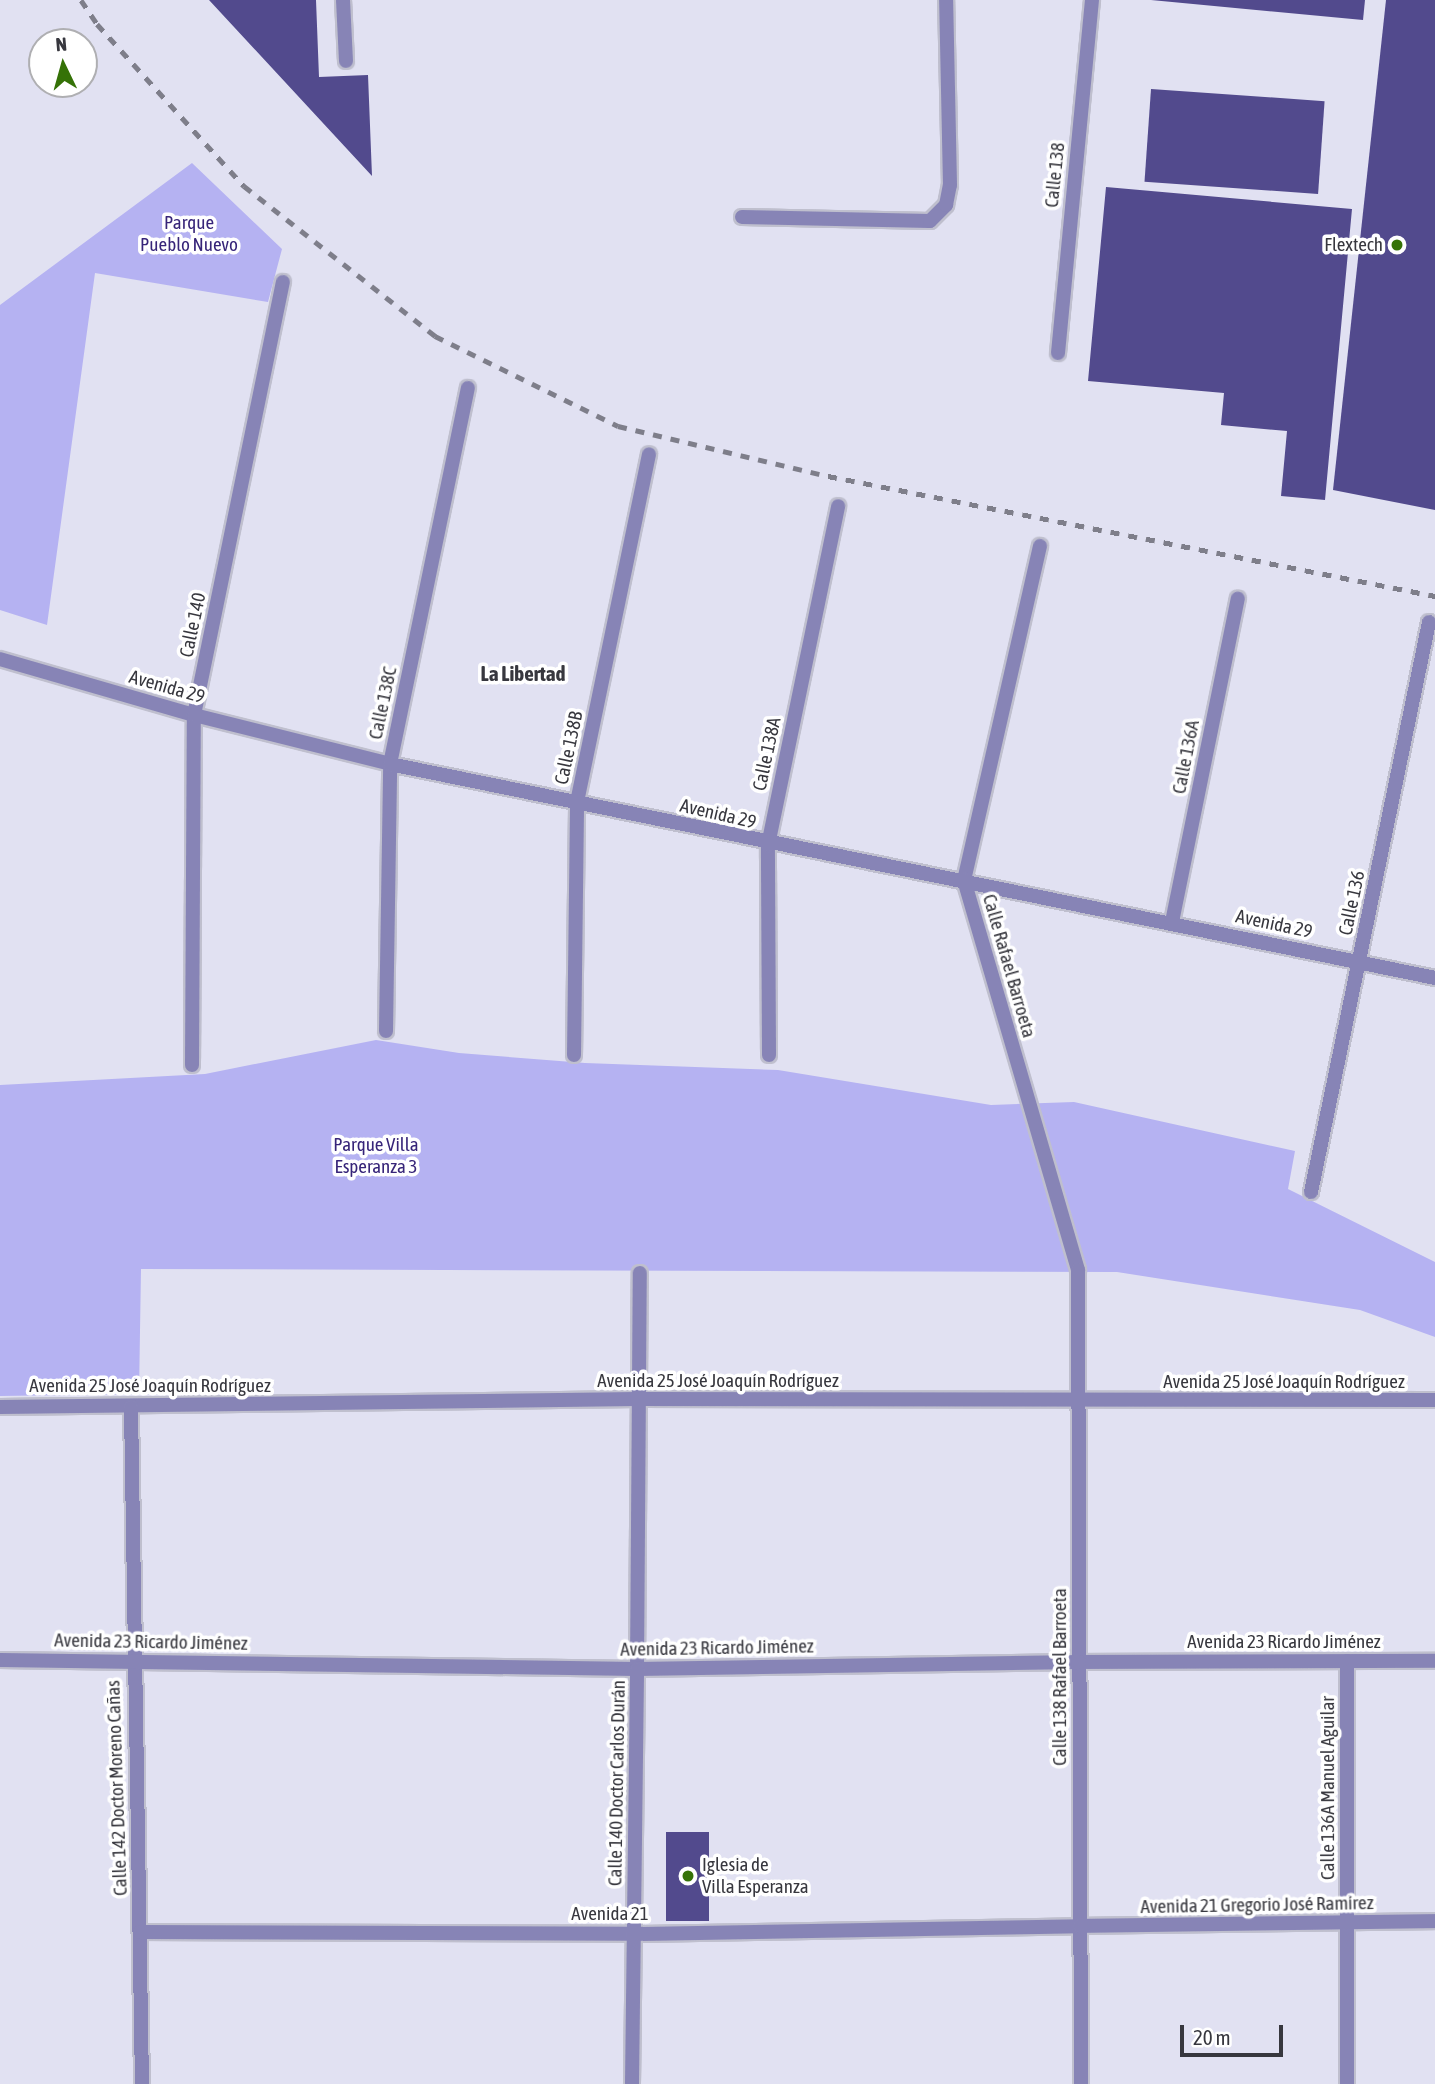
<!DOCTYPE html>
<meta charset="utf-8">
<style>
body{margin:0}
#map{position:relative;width:1435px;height:2084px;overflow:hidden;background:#e1e1f2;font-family:"Asap Condensed",sans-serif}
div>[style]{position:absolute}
.green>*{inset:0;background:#b5b2f2}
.building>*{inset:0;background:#524a8d;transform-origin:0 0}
.roads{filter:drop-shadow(2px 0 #bfbfce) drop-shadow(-2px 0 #bfbfce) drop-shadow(0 2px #bfbfce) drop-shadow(0 -2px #bfbfce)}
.lane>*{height:14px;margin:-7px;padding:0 7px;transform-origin:7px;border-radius:7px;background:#8784b6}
.street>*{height:14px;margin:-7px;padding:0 7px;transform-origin:7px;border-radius:7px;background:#8784b6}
.rail>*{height:5px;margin-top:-2.5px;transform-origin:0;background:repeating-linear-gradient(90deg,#7e7e8a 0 9px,transparent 0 18px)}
.dots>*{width:19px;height:19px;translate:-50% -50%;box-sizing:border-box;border:4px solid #fff;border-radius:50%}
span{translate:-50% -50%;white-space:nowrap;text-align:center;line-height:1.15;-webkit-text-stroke:7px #fff;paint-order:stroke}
.street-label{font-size:19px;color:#37373e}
.park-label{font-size:19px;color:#372579}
.poi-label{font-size:19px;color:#37373e}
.right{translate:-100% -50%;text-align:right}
.left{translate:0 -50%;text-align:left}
.neighbourhood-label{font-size:21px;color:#37373e;font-weight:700}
.north{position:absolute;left:28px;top:28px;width:70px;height:70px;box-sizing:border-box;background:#fff;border:2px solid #afafb2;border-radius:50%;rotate:355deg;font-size:19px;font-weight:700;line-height:28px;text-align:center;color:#37373e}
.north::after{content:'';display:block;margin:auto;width:24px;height:32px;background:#357207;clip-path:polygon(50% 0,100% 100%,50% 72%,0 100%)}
.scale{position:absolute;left:1180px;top:2025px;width:103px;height:32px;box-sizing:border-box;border:4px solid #37373e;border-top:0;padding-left:9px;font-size:21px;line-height:24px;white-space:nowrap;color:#37373e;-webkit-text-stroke:5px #fff;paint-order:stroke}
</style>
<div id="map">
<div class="green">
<i style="clip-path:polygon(192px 163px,282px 249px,268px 302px,95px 273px,47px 625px,0 610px,0 305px)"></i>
<i style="clip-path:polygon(376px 1040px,459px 1053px,585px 1063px,778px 1070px,991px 1105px,1074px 1102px,1295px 1151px,1288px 1189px,1435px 1262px,1435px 1337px,1360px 1310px,1117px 1272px,141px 1269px,139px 1394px,0 1396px,0 1085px,205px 1074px)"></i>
</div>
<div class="building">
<i style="clip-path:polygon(209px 0,316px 0,319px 77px,368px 75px,372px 176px)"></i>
<i style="clip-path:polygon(1151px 0,1365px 0,1363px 20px)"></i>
<i style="clip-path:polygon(1386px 0,1435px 0,1435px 510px,1333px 490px)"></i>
<i style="left:1151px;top:89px;width:174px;height:93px;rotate:4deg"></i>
<i style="clip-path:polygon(1106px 187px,1352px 209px,1325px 500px,1281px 496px,1287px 431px,1221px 425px,1224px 393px,1088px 381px)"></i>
<i style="left:666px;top:1832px;width:43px;height:89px"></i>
</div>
<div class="roads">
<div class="lane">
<i style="left:742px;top:217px;width:188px;rotate:1.2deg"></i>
<i style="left:930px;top:221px;width:23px;rotate:-45deg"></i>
<i style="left:946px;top:205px;width:20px;rotate:-79deg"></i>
<i style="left:950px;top:185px;width:185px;rotate:-91.2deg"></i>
<i style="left:1058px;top:353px;width:355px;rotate:-84.5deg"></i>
<i style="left:1172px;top:922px;width:330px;rotate:-78.5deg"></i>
<i style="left:386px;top:1031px;width:267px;rotate:-89.1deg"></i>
<i style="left:390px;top:764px;width:384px;rotate:-78.3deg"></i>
<i style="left:574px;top:1055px;width:253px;rotate:-89.3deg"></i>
<i style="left:577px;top:802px;width:355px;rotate:-78.3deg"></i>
<i style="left:769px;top:1055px;width:210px;rotate:-90.3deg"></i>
<i style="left:768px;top:845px;width:346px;rotate:-78.3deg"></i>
<i style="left:192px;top:1065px;width:350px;rotate:-89.7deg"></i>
<i style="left:194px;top:715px;width:442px;rotate:-78.4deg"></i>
<i style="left:1311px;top:1192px;width:582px;rotate:-78.3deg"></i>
<i style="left:0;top:1407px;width:637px;rotate:-0.72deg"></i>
<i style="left:637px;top:1399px;width:798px;rotate:0.07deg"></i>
<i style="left:131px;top:1407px;width:677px;rotate:89.07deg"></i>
<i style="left:1079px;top:1662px;width:356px;rotate:-0.2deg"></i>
<i style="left:637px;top:1669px;width:396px;rotate:-89.6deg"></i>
<i style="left:140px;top:1932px;width:495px;rotate:0.2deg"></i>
<i style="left:635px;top:1934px;width:445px;rotate:-1deg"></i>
<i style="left:1347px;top:2084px;width:423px;rotate:-90deg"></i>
</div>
<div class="street">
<i style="left:343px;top:0;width:61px;rotate:87.2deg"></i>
<i style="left:1040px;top:546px;width:343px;rotate:102.8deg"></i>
<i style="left:964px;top:880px;width:406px;rotate:73.7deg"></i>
<i style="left:1078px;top:1270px;width:814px;rotate:89.79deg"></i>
<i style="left:0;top:659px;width:202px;rotate:16.1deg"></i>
<i style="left:194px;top:715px;width:202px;rotate:14deg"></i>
<i style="left:390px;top:764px;width:1067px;rotate:11.57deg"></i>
<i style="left:0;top:1660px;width:637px;rotate:0.81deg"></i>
<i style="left:637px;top:1669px;width:442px;rotate:-0.9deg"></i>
<i style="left:1080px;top:1926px;width:355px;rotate:-0.8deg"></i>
<i style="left:632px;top:2084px;width:415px;rotate:-89.3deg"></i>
</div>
</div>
<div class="rail">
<i style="left:81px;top:0;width:29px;rotate:56deg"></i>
<i style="left:97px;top:24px;width:219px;rotate:47.8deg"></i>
<i style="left:244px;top:186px;width:243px;rotate:38.1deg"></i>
<i style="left:435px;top:336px;width:204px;rotate:26.2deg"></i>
<i style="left:618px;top:426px;width:216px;rotate:13.4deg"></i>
<i style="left:828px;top:476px;width:619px;rotate:11.18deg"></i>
</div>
<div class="dots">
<i style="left:1397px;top:245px;background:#357207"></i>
<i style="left:688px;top:1876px;background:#357207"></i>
</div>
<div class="street-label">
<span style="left:1055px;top:175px;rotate:-84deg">Calle 138</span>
<span style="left:193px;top:625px;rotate:-78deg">Calle 140</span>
<span style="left:167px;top:687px;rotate:16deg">Avenida 29</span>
<span style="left:383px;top:703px;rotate:-78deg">Calle 138C</span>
<span style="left:569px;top:748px;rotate:-78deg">Calle 138B</span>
<span style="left:767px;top:754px;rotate:-78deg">Calle 138A</span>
<span style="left:1186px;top:757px;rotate:-79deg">Calle 136A</span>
<span style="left:718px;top:814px;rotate:13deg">Avenida 29</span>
<span style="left:1352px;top:903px;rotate:-78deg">Calle 136</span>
<span style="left:1274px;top:924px;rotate:12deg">Avenida 29</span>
<span style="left:1009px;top:966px;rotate:74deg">Calle Rafael Barroeta</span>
<span style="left:718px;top:1381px">Avenida 25 José Joaquín Rodríguez</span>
<span style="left:1284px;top:1382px">Avenida 25 José Joaquín Rodríguez</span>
<span style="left:150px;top:1386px">Avenida 25 José Joaquín Rodríguez</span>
<span style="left:151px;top:1642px;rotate:1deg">Avenida 23 Ricardo Jiménez</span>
<span style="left:1284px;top:1642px">Avenida 23 Ricardo Jiménez</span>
<span style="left:717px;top:1648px;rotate:-1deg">Avenida 23 Ricardo Jiménez</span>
<span style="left:1060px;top:1677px;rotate:-90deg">Calle 138 Rafael Barroeta</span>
<span style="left:617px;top:1783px;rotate:-89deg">Calle 140 Doctor Carlos Durán</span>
<span style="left:117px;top:1788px;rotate:-92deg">Calle 142 Doctor Moreno Cañas</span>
<span style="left:1328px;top:1788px;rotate:-90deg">Calle 136A Manuel Aguilar</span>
<span style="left:1257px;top:1905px;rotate:-1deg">Avenida 21 Gregorio José Ramírez</span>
<span style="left:610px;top:1914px">Avenida 21</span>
</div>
<div class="park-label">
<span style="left:189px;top:234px">Parque<br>Pueblo Nuevo</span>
<span style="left:376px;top:1156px">Parque Villa<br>Esperanza 3</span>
</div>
<div class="poi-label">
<span class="right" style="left:1383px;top:245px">Flextech</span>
<span class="left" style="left:702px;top:1876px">Iglesia de<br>Villa Esperanza</span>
</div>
<div class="neighbourhood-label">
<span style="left:523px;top:673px">La Libertad</span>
</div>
<div class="north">N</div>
<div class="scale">20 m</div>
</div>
